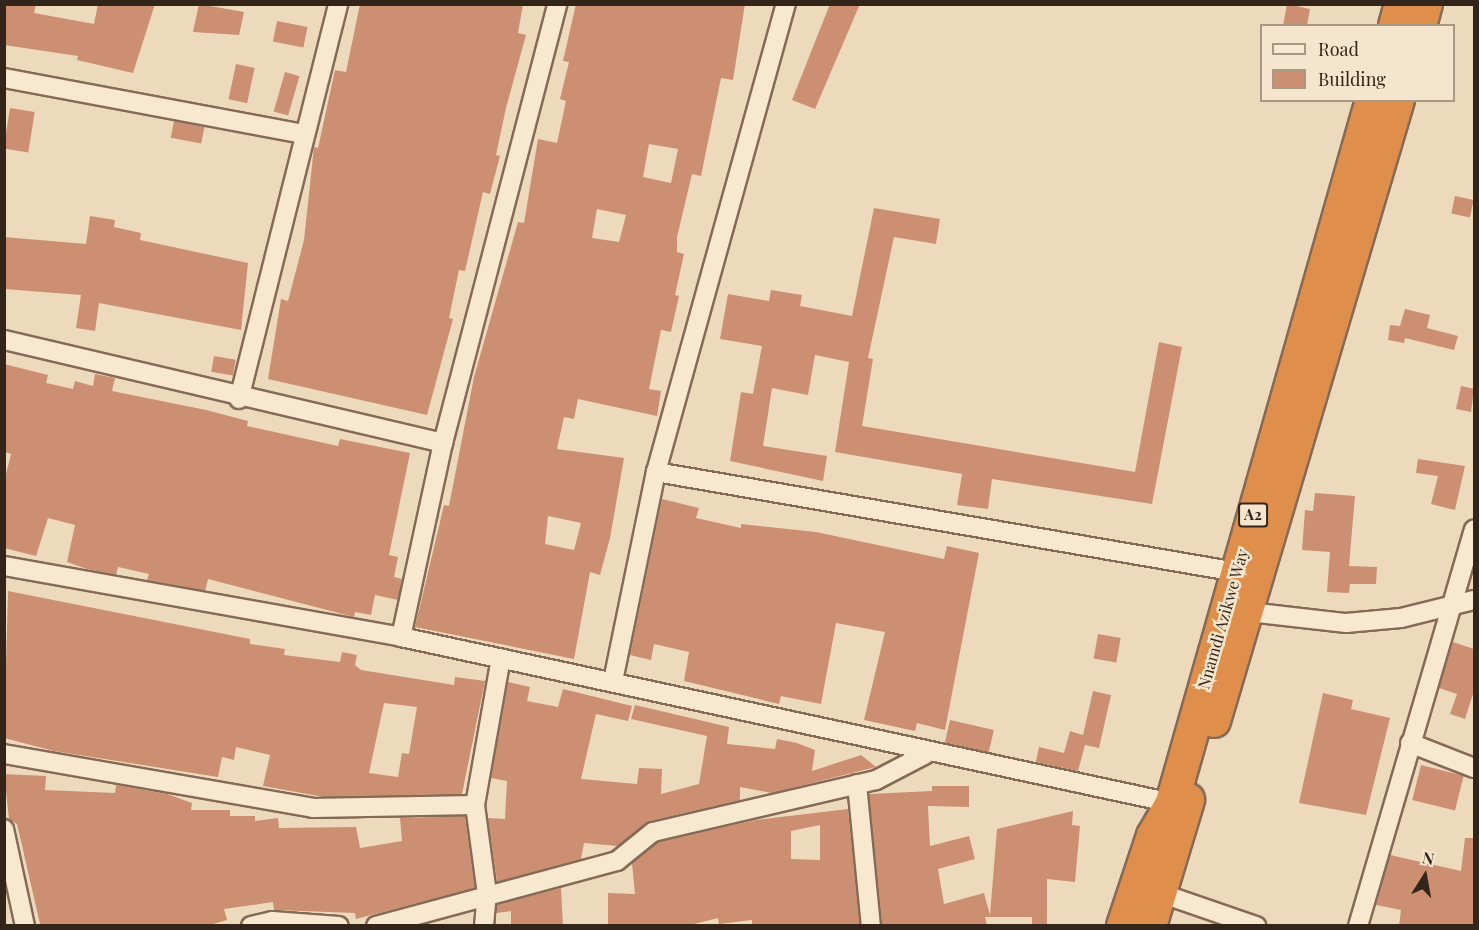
<!DOCTYPE html>
<style>
body{margin:0}
#map{position:relative;width:1479px;height:930px;overflow:hidden;background:#eddabd;font-family:"Playfair Display",serif}
div>[style]{position:absolute}
.building>*{inset:0;background:#cc8f72;transform-origin:0 0}
.roads{filter:drop-shadow(2px 0 #856a56) drop-shadow(-2px 0 #856a56) drop-shadow(0 2px #856a56) drop-shadow(0 -2px #856a56)}
.street>*{height:18px;margin:-9px;padding:0 9px;transform-origin:9px;border-radius:9px;background:#f9e8d0}
.highway>*{height:32px;margin:-16px;padding:0 16px;transform-origin:16px;border-radius:16px;background:#df8f4b}
span{translate:-50% -50%;white-space:nowrap;text-align:center;line-height:1.15;-webkit-text-stroke:5px #f5e5cc;paint-order:stroke}
.shield-label span{padding:2px 4px;background:#f5e5cc;border:2px solid;border-radius:4px;-webkit-text-stroke-width:0}
.shield-label{font-size:15px;color:#34251b;font-weight:700}
.street-label{font-size:16px;color:#34251b}
.frame{position:absolute;inset:0;border:6px solid #34251b;pointer-events:none}
.legend{position:absolute;left:1260px;top:24px;width:195px;height:78px;box-sizing:border-box;background:#f5e5cc;border:2px solid #a89885;margin:0;padding:8px 10px;list-style:none;font-size:18px;color:#34251b}
.legend li{display:flex;align-items:center;gap:12px;height:30px}
.legend b{width:30px;border:2px solid #a89885}
.north{position:absolute;left:1395px;top:846px;width:60px;height:60px;-webkit-text-stroke:4px #f5e5cc;paint-order:stroke;rotate:11deg;font-size:16px;font-weight:700;line-height:24px;text-align:center;color:#34251b}
.north::after{content:'';display:block;margin:auto;width:21px;height:27px;background:#34251b;clip-path:polygon(50% 0,100% 100%,50% 72%,0 100%)}
</style>
<div id="map">
<div class="building">
<i style="clip-path:polygon(4px 4px,36px 4px,34px 13px,94px 24px,98px 4px,155px 4px,133px 73px,77px 60px,78px 56px,4px 45px)"></i>
<i style="clip-path:polygon(199px 4px,244px 12px,239px 35px,193px 32px)"></i>
<i style="clip-path:polygon(360px 4px,523px 4px,518px 33px,526px 35px,506px 108px,496px 155px,500px 156px,490px 194px,483px 192px,465px 271px,459px 270px,449px 318px,453px 319px,427px 415px,268px 379px,281px 299px,288px 301px,304px 240px,314px 147px,318px 148px,335px 70px,346px 72px)"></i>
<i style="clip-path:polygon(evenodd,576px 4px,745px 4px,733px 80px,721px 78px,701px 176px,692px 174px,677px 237px,677px 252px,684px 254px,675px 295px,679px 296px,671px 332px,661px 330px,649px 389px,661px 391px,657px 416px,578px 399px,574px 419px,564px 417px,557px 449px,624px 458px,610px 538px,600px 575px,590px 572px,574px 659px,415px 627px,444px 505px,449px 506px,474px 377px,518px 222px,524px 223px,538px 139px,557px 143px,566px 101px,560px 99px,569px 62px,563px 61px,576px 4px,649px 144px,678px 149px,671px 183px,643px 177px,649px 144px,576px 4px,597px 209px,626px 215px,619px 242px,592px 238px,597px 209px,576px 4px,548px 516px,581px 523px,574px 550px,545px 544px,548px 516px)"></i>
<i style="clip-path:polygon(830px 4px,860px 4px,815px 109px,792px 100px)"></i>
<i style="clip-path:polygon(1287px 4px,1310px 9px,1307px 26px,1283px 26px)"></i>
<i style="left:277px;top:21px;width:31px;height:21px;rotate:11deg"></i>
<i style="left:236px;top:64px;width:19px;height:36px;rotate:12deg"></i>
<i style="left:285px;top:72px;width:15px;height:41px;rotate:16deg"></i>
<i style="left:10px;top:108px;width:25px;height:41px;rotate:9deg"></i>
<i style="left:174px;top:121px;width:31px;height:17px;rotate:11deg"></i>
<i style="left:1455px;top:196px;width:19px;height:18px;rotate:12deg"></i>
<i style="clip-path:polygon(874px 208px,940px 219px,936px 244px,894px 237px,868px 358px,873px 359px,862px 426px,1135px 472px,1159px 342px,1182px 347px,1152px 504px,992px 479px,988px 509px,957px 505px,962px 474px,835px 452px,849px 362px,815px 355px,808px 395px,772px 388px,763px 446px,827px 456px,823px 481px,730px 461px,741px 392px,753px 394px,762px 346px,720px 339px,728px 294px,769px 301px,771px 290px,802px 295px,800px 306px,852px 316px)"></i>
<i style="clip-path:polygon(90px 216px,115px 220px,114px 227px,141px 233px,140px 240px,248px 263px,241px 330px,99px 303px,95px 331px,76px 328px,81px 295px,4px 289px,4px 237px,86px 244px)"></i>
<i style="clip-path:polygon(1405px 309px,1430px 315px,1427px 328px,1458px 336px,1454px 350px,1405px 338px,1404px 343px,1388px 340px,1390px 325px,1400px 326px)"></i>
<i style="left:214px;top:356px;width:22px;height:16px;rotate:10deg"></i>
<i style="clip-path:polygon(4px 364px,48px 375px,46px 383px,73px 389px,75px 381px,93px 386px,95px 374px,115px 378px,112px 391px,206px 410px,248px 421px,247px 426px,338px 446px,340px 439px,410px 453px,389px 555px,398px 557px,394px 577px,402px 579px,398px 600px,375px 595px,371px 615px,355px 612px,354px 617px,208px 579px,205px 591px,147px 580px,149px 574px,118px 567px,116px 575px,87px 569px,67px 562px,75px 525px,48px 518px,36px 556px,4px 548px,4px 482px,11px 454px,4px 452px)"></i>
<i style="clip-path:polygon(1461px 386px,1474px 389px,1471px 412px,1456px 409px)"></i>
<i style="clip-path:polygon(1418px 459px,1465px 466px,1455px 510px,1431px 504px,1438px 476px,1416px 473px)"></i>
<i style="clip-path:polygon(1315px 493px,1355px 496px,1349px 566px,1377px 567px,1376px 584px,1350px 584px,1349px 593px,1327px 592px,1330px 552px,1302px 550px,1305px 510px,1313px 511px)"></i>
<i style="clip-path:polygon(662px 499px,699px 508px,696px 518px,741px 528px,741px 524px,816px 532px,944px 559px,947px 546px,979px 553px,945px 730px,917px 723px,915px 731px,864px 720px,885px 632px,836px 623px,821px 704px,781px 696px,779px 704px,684px 681px,689px 652px,654px 644px,651px 660px,630px 655px)"></i>
<i style="clip-path:polygon(evenodd,8px 591px,250px 639px,250px 644px,285px 649px,284px 655px,340px 662px,342px 652px,357px 655px,355px 665px,361px 670px,454px 685px,455px 677px,485px 681px,462px 794px,324px 797px,263px 786px,270px 755px,236px 747px,234px 760px,222px 757px,218px 777px,54px 751px,4px 738px,8px 591px,384px 703px,417px 707px,409px 754px,402px 753px,398px 777px,369px 773px,384px 703px)"></i>
<i style="left:1098px;top:634px;width:23px;height:25px;rotate:10deg"></i>
<i style="clip-path:polygon(1453px 642px,1474px 649px,1474px 691px,1465px 719px,1450px 714px,1457px 694px,1439px 688px)"></i>
<i style="clip-path:polygon(508px 682px,530px 687px,527px 701px,558px 707px,563px 689px,632px 706px,628px 721px,596px 714px,581px 779px,637px 784px,639px 768px,662px 769px,661px 794px,699px 784px,707px 736px,631px 719px,635px 705px,729px 727px,727px 744px,775px 749px,777px 739px,797px 743px,815px 750px,812px 771px,861px 755px,876px 767px,772px 793px,740px 787px,740px 800px,650px 821px,617px 846px,584px 843px,581px 859px,497px 882px,488px 818px,505px 819px,507px 781px,491px 778px)"></i>
<i style="clip-path:polygon(1093px 691px,1111px 695px,1099px 748px,1085px 745px,1078px 771px,1036px 762px,1039px 747px,1064px 753px,1070px 731px,1083px 735px)"></i>
<i style="clip-path:polygon(1323px 693px,1353px 700px,1351px 709px,1390px 718px,1366px 815px,1299px 803px)"></i>
<i style="left:950px;top:720px;width:45px;height:23px;rotate:13deg"></i>
<i style="left:1421px;top:765px;width:44px;height:36px;rotate:14deg"></i>
<i style="clip-path:polygon(4px 774px,46px 776px,45px 790px,115px 793px,116px 785px,167px 794px,192px 803px,191px 810px,230px 810px,230px 816px,255px 816px,255px 821px,278px 818px,279px 828px,356px 827px,360px 848px,402px 841px,400px 818px,465px 816px,475px 888px,356px 919px,355px 913px,274px 910px,273px 902px,224px 909px,227px 920px,206px 926px,40px 924px,17px 824px,9px 819px)"></i>
<i style="clip-path:polygon(932px 786px,969px 786px,969px 807px,928px 806px,930px 846px,969px 836px,975px 859px,938px 869px,944px 904px,984px 893px,990px 915px,997px 829px,1073px 811px,1072px 825px,1080px 826px,1075px 882px,1047px 879px,1047px 926px,1032px 926px,1032px 917px,985px 917px,987px 926px,882px 926px,869px 794px,932px 791px)"></i>
<i style="clip-path:polygon(evenodd,848px 809px,860px 926px,752px 926px,752px 920px,719px 924px,718px 918px,686px 926px,608px 926px,608px 893px,635px 894px,632px 863px,658px 842px,756px 820px,848px 809px,820px 825px,820px 860px,791px 859px,791px 831px,820px 825px)"></i>
<i style="clip-path:polygon(1465px 838px,1474px 838px,1474px 926px,1399px 926px,1401px 910px,1376px 905px,1390px 855px,1461px 871px)"></i>
<i style="clip-path:polygon(561px 888px,563px 926px,511px 926px,511px 911px,496px 913px,497px 905px)"></i>
</div>
<div class="roads">
<div class="street">
<i style="left:4px;top:78px;width:303px;rotate:10.6deg"></i>
<i style="left:4px;top:340px;width:451px;rotate:13.2deg"></i>
<i style="left:239px;top:399px;width:407px;rotate:-75.9deg"></i>
<i style="left:656px;top:472px;width:590px;rotate:9.77deg"></i>
<i style="left:4px;top:566px;width:403px;rotate:10.1deg"></i>
<i style="left:401px;top:637px;width:789px;rotate:12.15deg"></i>
<i style="left:1249px;top:612px;width:98px;rotate:6.5deg"></i>
<i style="left:1346px;top:623px;width:55px;rotate:-5.2deg"></i>
<i style="left:1401px;top:618px;width:75px;rotate:-13.9deg"></i>
<i style="left:401px;top:637px;width:198px;rotate:-77.8deg"></i>
<i style="left:443px;top:443px;width:454px;rotate:-75.4deg"></i>
<i style="left:613px;top:681px;width:213px;rotate:-78.4deg"></i>
<i style="left:656px;top:472px;width:486px;rotate:-74.5deg"></i>
<i style="left:1410px;top:743px;width:69px;rotate:21.3deg"></i>
<i style="left:4px;top:754px;width:314px;rotate:9.9deg"></i>
<i style="left:313px;top:808px;width:162px;rotate:-1.1deg"></i>
<i style="left:857px;top:784px;width:143px;rotate:84.4deg"></i>
<i style="left:4px;top:829px;width:99px;rotate:77.8deg"></i>
<i style="left:1160px;top:893px;width:102px;rotate:19deg"></i>
<i style="left:251px;top:926px;width:22px;rotate:-13deg"></i>
<i style="left:272px;top:921px;width:67px;rotate:4.3deg"></i>
<i style="left:376px;top:926px;width:250px;rotate:-15.1deg"></i>
<i style="left:617px;top:861px;width:46px;rotate:-38.9deg"></i>
<i style="left:653px;top:832px;width:229px;rotate:-13.1deg"></i>
<i style="left:876px;top:780px;width:56px;rotate:-27.5deg"></i>
<i style="left:484px;top:926px;width:32px;rotate:-85deg"></i>
<i style="left:487px;top:894px;width:90px;rotate:-97.7deg"></i>
<i style="left:475px;top:805px;width:149px;rotate:-80deg"></i>
<i style="left:1358px;top:926px;width:413px;rotate:-73.7deg"></i>
</div>
<div class="highway">
<i style="left:1395px;top:26px;width:23px;rotate:-75deg"></i>
<i style="left:1420px;top:26px;width:23px;rotate:-75deg"></i>
<i style="left:1214px;top:721px;width:648px;rotate:-73.5deg"></i>
<i style="left:1123px;top:926px;width:95px;rotate:-71.6deg"></i>
<i style="left:1153px;top:836px;width:38px;rotate:-60deg"></i>
<i style="left:1172px;top:803px;width:731px;rotate:-74.12deg"></i>
<i style="left:1150px;top:926px;width:132px;rotate:-73.2deg"></i>
</div>
</div>
<div class="shield-label">
<span style="left:1253px;top:515px">A2</span>
</div>
<div class="street-label">
<span style="left:1223px;top:619px;rotate:-74deg">Nnamdi Azikwe Way</span>
</div>
<div class="frame"></div>
<ul class="legend">
<li><b style="height:8px;background:#f9e8d0"></b>Road</li>
<li><b style="height:16px;background:#cc8f72"></b>Building</li>
</ul>
<div class="north">N</div>
</div>
